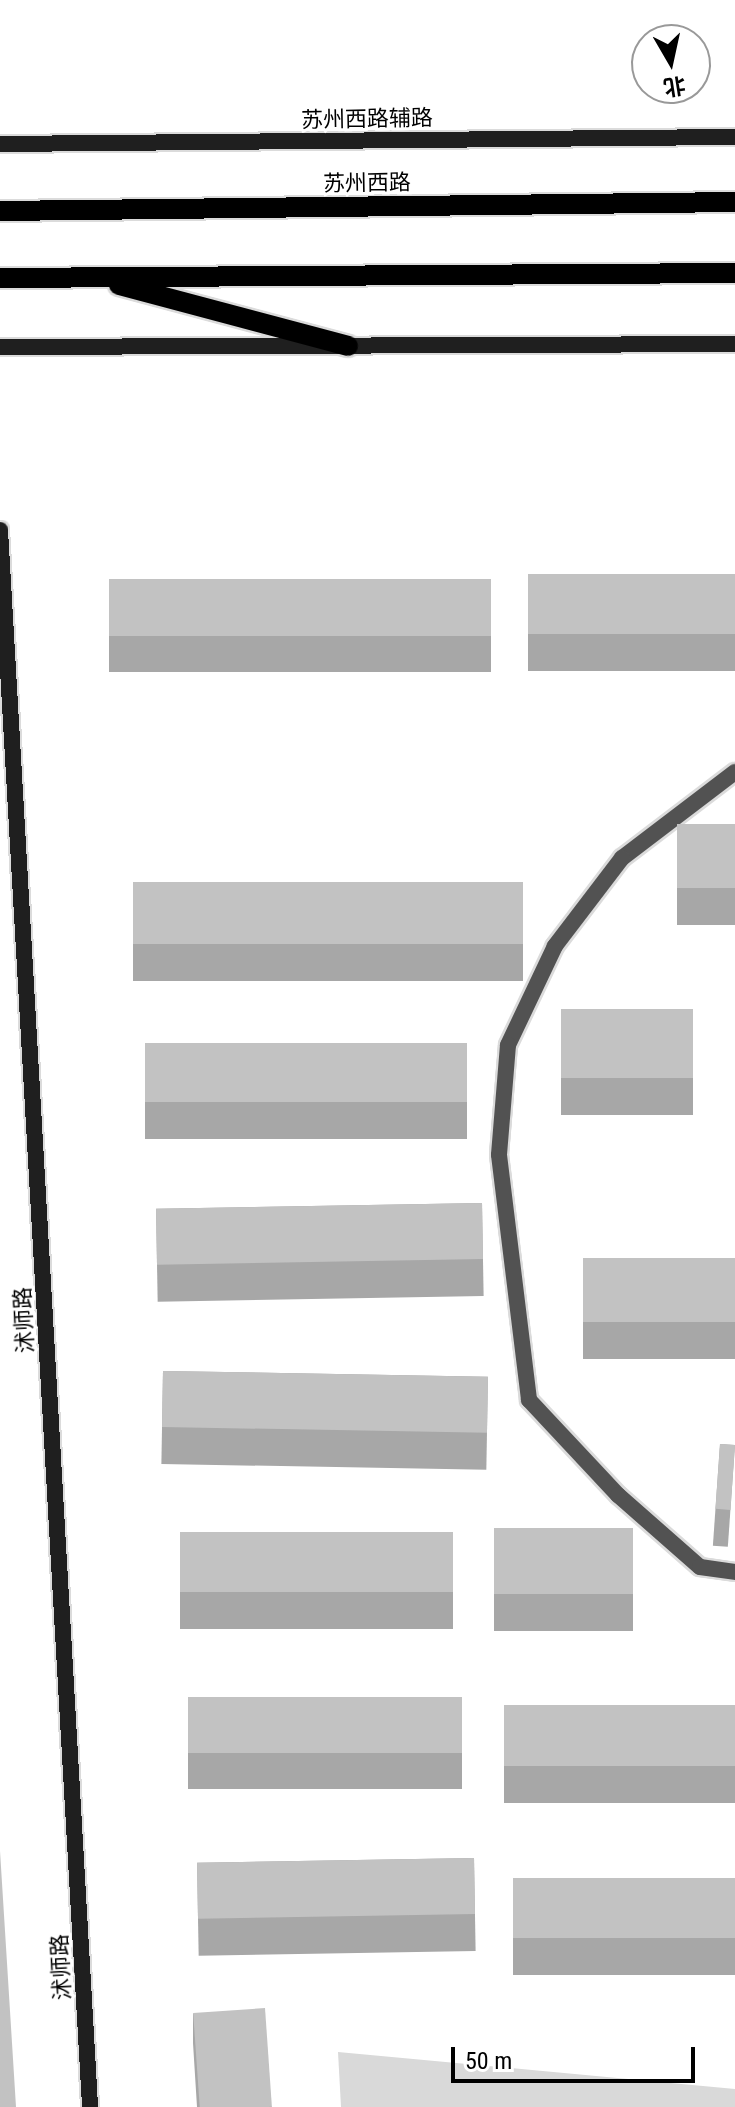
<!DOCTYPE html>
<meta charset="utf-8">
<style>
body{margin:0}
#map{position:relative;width:735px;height:2107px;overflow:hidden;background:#fff;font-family:"Roboto Condensed","Noto Sans SC",sans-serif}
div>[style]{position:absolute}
.green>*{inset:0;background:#d9d9d9}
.roads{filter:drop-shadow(2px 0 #dbdbdb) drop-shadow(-2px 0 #dbdbdb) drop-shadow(0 2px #dbdbdb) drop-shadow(0 -2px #dbdbdb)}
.street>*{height:16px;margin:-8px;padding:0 8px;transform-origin:8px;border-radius:8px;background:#525252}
.secondary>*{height:16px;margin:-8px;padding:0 8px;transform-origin:8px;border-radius:8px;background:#1f1f1f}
.primary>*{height:20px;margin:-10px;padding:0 10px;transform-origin:10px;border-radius:10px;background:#000}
.wall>*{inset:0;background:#a7a7a7;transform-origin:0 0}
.building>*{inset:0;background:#c2c2c2;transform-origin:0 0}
span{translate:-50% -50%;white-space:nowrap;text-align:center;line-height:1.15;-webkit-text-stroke:6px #fff;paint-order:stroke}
.street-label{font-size:22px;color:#000}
.north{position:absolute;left:631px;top:24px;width:80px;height:80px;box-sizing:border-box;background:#fff;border:2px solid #999;border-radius:50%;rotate:171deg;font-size:22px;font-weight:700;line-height:32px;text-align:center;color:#000}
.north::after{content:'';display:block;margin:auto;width:28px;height:36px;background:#000;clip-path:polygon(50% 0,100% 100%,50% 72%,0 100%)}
.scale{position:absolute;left:451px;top:2047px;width:244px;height:36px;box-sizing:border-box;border:4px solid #000;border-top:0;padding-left:10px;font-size:24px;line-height:28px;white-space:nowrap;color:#000;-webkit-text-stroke:6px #fff;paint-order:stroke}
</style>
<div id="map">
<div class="green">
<i style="clip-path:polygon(338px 2052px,735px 2089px,735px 2107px,341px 2107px)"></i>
</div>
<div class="roads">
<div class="street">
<i style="left:735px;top:772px;width:142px;rotate:142.7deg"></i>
<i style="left:622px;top:858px;width:111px;rotate:127.3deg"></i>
<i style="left:555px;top:946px;width:110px;rotate:115.4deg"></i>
<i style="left:508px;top:1045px;width:110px;rotate:94.7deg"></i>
<i style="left:499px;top:1155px;width:247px;rotate:83deg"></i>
<i style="left:529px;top:1400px;width:130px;rotate:46.9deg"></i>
<i style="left:618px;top:1495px;width:109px;rotate:41.3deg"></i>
<i style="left:700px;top:1567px;width:35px;rotate:8deg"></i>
</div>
<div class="secondary">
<i style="left:0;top:144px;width:735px;rotate:-0.55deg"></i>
<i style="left:0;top:347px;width:735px;rotate:-0.23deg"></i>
<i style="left:0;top:530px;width:1580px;rotate:86.73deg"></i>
</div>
<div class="primary">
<i style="left:0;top:211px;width:735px;rotate:-0.7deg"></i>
<i style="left:0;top:278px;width:735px;rotate:-0.39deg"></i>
<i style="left:119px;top:285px;width:237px;rotate:14.9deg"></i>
</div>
</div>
<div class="wall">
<i style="left:528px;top:574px;width:207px;height:97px"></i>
<i style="left:491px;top:579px;width:93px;height:382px;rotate:90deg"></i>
<i style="left:677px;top:824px;width:58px;height:101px"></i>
<i style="left:523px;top:882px;width:99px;height:390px;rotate:90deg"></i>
<i style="left:561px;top:1009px;width:132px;height:106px"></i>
<i style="left:467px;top:1043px;width:96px;height:322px;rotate:90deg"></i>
<i style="left:482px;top:1203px;width:93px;height:326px;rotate:89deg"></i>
<i style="left:735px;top:1258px;width:101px;height:152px;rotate:90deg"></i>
<i style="left:163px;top:1371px;width:325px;height:93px;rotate:1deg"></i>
<i style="left:720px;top:1444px;width:15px;height:102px;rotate:4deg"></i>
<i style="left:494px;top:1528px;width:139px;height:103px"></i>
<i style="left:180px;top:1532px;width:273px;height:97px"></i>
<i style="left:188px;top:1697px;width:274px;height:92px"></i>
<i style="left:735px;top:1705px;width:98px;height:231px;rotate:90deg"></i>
<i style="left:474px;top:1858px;width:93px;height:277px;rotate:89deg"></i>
<i style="left:735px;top:1878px;width:97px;height:222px;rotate:90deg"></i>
<i style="clip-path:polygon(193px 2013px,272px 2107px,197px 2107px,193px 2043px)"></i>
</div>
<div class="building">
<i style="left:528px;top:574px;width:207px;height:60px"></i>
<i style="left:491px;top:579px;width:57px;height:382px;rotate:90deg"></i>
<i style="left:677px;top:824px;width:58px;height:64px"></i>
<i style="left:523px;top:882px;width:62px;height:390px;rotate:90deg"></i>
<i style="left:561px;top:1009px;width:132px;height:69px"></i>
<i style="left:467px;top:1043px;width:59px;height:322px;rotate:90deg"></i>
<i style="left:482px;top:1203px;width:56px;height:326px;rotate:89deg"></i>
<i style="left:735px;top:1258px;width:64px;height:152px;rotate:90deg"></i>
<i style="left:163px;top:1371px;width:325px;height:56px;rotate:1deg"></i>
<i style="left:720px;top:1444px;width:15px;height:65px;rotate:4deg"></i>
<i style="left:494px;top:1528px;width:139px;height:66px"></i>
<i style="left:180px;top:1532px;width:273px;height:60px"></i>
<i style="left:188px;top:1697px;width:274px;height:56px"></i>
<i style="left:735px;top:1705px;width:61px;height:231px;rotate:90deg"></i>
<i style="clip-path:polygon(0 1851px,16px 2107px,0 2107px)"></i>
<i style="left:474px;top:1858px;width:56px;height:277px;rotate:89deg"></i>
<i style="left:735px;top:1878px;width:60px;height:222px;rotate:90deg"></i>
<i style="left:265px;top:2008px;width:99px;height:72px;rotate:86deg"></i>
</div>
<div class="street-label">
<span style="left:367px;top:119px;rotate:-1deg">苏州西路辅路</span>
<span style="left:367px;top:183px;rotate:-1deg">苏州西路</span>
<span style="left:24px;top:1320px;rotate:-93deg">沭师路</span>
<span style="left:61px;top:1967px;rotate:-93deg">沭师路</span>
</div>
<div class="north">北</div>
<div class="scale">50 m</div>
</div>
